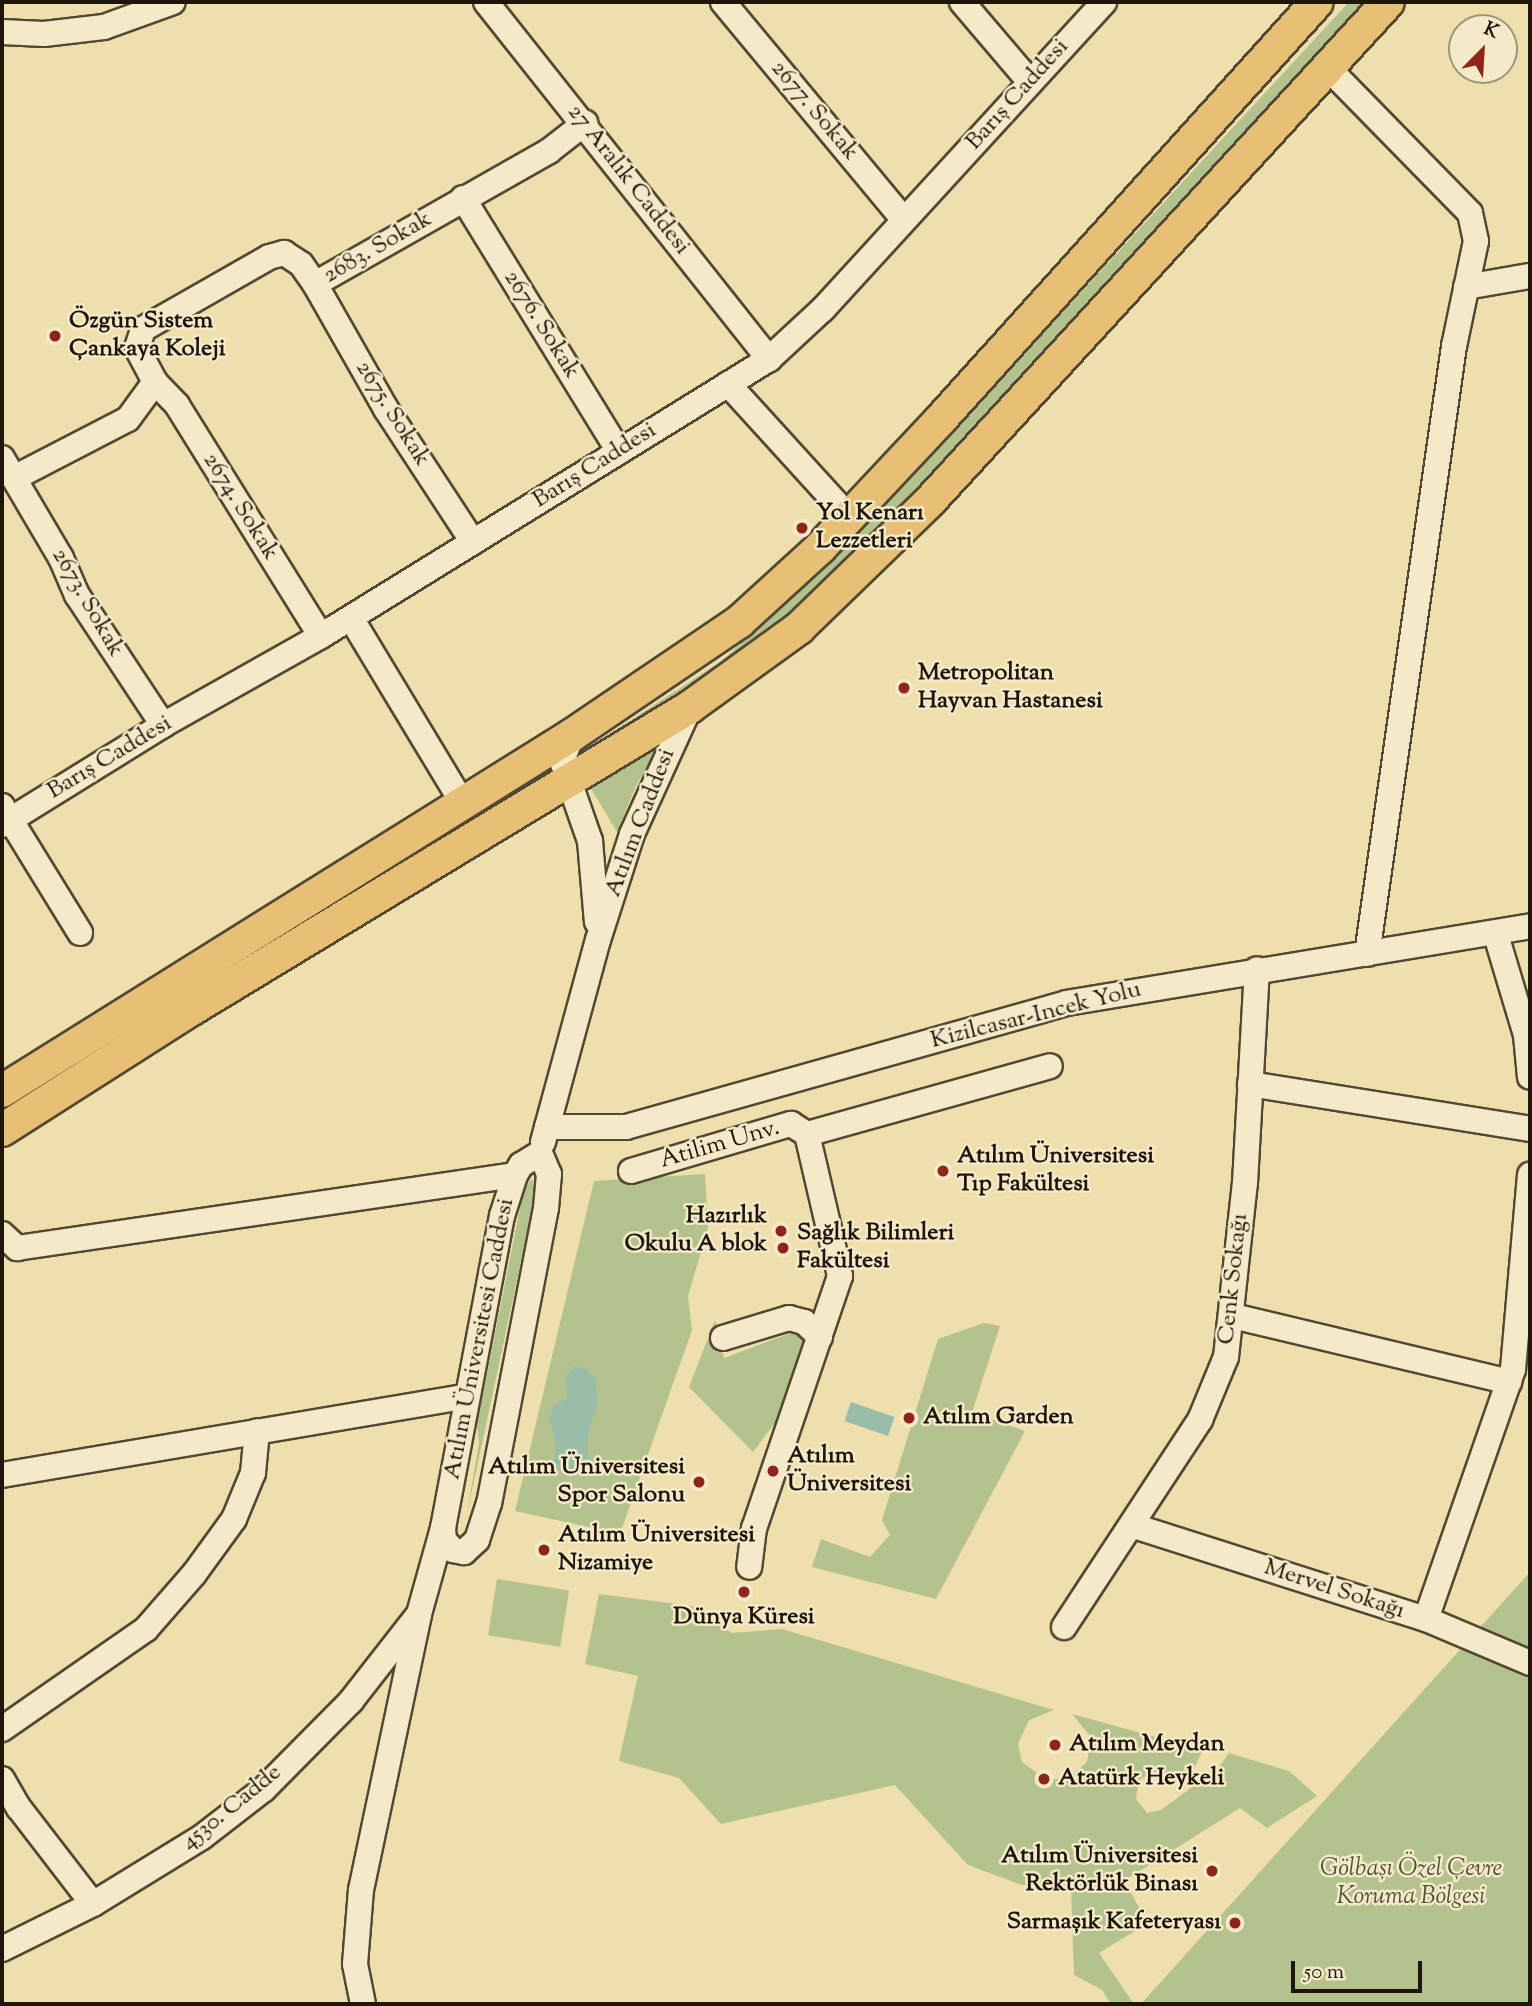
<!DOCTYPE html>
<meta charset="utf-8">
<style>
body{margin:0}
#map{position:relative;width:1532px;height:2006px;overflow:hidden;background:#eedfac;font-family:"Sorts Mill Goudy",serif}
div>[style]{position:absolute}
.green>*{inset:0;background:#b4c28d;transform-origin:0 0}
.water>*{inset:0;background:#99bda8;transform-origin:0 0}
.roads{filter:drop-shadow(2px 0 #524833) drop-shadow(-2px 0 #524833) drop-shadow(0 2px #524833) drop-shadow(0 -2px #524833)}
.minor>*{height:24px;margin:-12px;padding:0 12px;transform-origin:12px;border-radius:12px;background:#f4eac9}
.major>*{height:32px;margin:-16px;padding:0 16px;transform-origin:16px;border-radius:16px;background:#e7c076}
.dots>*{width:19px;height:19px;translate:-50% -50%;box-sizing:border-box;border:4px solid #f4eac9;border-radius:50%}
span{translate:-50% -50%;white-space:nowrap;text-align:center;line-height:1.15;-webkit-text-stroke:5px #f4eac9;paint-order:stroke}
.street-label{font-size:24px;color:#1e150b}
.poi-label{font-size:24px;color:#1e150b;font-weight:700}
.left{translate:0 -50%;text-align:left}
.right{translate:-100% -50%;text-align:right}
.park-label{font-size:24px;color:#525238;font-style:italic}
.frame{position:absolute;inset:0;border:4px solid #1e150b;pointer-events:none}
.north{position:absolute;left:1448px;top:14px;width:70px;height:70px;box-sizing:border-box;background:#f4eac9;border:2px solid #9e957d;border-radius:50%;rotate:24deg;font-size:19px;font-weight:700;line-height:28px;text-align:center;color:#1e150b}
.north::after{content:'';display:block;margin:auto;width:24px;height:32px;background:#8f2418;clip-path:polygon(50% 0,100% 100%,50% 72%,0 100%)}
.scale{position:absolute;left:1291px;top:1961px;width:131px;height:32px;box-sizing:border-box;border:4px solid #1e150b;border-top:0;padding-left:9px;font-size:21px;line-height:24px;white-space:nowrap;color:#1e150b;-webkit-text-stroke:5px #f4eac9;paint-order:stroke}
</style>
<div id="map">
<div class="green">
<i style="clip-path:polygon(1349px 2px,1367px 2px,846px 567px,761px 641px,619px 732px,617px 729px,720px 662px,829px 565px)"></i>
<i style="clip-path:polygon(662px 739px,635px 788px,617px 832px,590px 787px)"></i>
<i style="clip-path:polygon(705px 1174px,708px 1228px,688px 1296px,692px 1330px,620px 1534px,515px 1511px,594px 1181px)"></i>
<i style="clip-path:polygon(532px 1179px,537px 1186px,467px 1514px,479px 1443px,477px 1424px,524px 1188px)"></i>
<i style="clip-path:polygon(715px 1320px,724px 1358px,801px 1329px,806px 1348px,784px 1411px,753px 1452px,689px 1387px)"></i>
<i style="clip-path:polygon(984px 1323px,1000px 1326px,972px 1412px,1025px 1431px,936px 1599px,812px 1567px,821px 1539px,870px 1557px,890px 1535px,882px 1520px,938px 1339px)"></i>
<i style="clip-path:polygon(1530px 1572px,1530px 2004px,1141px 2004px)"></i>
<i style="left:497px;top:1579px;width:73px;height:57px;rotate:9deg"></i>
<i style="clip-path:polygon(599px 1594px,692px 1606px,732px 1633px,782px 1629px,1054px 1710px,1029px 1720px,1018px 1744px,1022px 1762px,1045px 1779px,1068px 1779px,1087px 1762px,1091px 1737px,1072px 1714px,1203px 1750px,1194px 1768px,1174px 1778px,1152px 1773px,1139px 1780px,1136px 1799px,1147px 1813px,1161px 1810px,1219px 1767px,1229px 1753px,1289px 1771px,1317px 1796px,1267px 1828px,1240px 1808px,1124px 1881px,1148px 1923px,1099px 1953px,1134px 2004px,1111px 2004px,1102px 1990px,1074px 1975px,1071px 1887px,1022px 1885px,968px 1865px,895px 1785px,721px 1824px,679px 1778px,619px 1761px,638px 1676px,585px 1664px)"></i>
</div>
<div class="water">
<i style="clip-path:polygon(575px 1366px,585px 1368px,596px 1380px,598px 1404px,587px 1436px,588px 1463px,579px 1474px,569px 1475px,554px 1465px,556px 1442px,549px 1417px,555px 1404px,567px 1399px,565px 1377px)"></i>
<i style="left:851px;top:1402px;width:46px;height:20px;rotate:19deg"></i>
</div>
<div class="roads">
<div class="minor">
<i style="left:486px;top:2px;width:456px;rotate:51.6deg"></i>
<i style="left:723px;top:2px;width:283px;rotate:50.3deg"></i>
<i style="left:962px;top:2px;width:105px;rotate:49.6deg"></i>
<i style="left:2px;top:32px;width:42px;rotate:2.7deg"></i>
<i style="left:44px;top:34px;width:60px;rotate:-6.7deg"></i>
<i style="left:104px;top:27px;width:73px;rotate:-19.9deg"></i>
<i style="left:1328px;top:68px;width:203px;rotate:45.6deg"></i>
<i style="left:1470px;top:213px;width:29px;rotate:78deg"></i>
<i style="left:1476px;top:241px;width:107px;rotate:101.8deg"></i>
<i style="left:1454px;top:346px;width:614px;rotate:98.14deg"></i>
<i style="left:463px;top:198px;width:298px;rotate:58.4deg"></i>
<i style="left:315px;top:284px;width:269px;rotate:-29.6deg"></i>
<i style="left:549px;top:151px;width:46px;rotate:-37.9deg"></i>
<i style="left:1466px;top:287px;width:65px;rotate:-9.8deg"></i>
<i style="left:155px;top:382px;width:32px;rotate:46deg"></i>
<i style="left:177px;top:405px;width:272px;rotate:58.1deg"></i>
<i style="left:728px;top:384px;width:180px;rotate:47.7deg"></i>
<i style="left:2px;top:458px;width:116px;rotate:59.5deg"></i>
<i style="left:61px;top:558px;width:40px;rotate:66.6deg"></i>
<i style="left:77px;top:595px;width:156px;rotate:56.5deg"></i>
<i style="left:14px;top:478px;width:128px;rotate:-27.4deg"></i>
<i style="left:128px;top:419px;width:46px;rotate:-53.9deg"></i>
<i style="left:155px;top:382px;width:38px;rotate:-118deg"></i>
<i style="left:137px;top:348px;width:20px;rotate:-72deg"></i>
<i style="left:143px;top:329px;width:145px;rotate:-29.7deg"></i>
<i style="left:269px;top:257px;width:16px;rotate:-15deg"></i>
<i style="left:284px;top:253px;width:20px;rotate:33deg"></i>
<i style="left:301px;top:264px;width:24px;rotate:55deg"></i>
<i style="left:315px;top:284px;width:144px;rotate:60.4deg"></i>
<i style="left:386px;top:409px;width:159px;rotate:56.8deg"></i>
<i style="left:351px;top:618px;width:217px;rotate:58.9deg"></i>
<i style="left:572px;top:735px;width:28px;rotate:111deg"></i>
<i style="left:562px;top:761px;width:85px;rotate:70.7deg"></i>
<i style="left:590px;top:841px;width:81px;rotate:85.1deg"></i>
<i style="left:2px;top:806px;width:149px;rotate:58.4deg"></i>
<i style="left:2px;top:825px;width:190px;rotate:-31.8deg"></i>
<i style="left:163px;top:725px;width:181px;rotate:-29.4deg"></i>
<i style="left:321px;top:636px;width:527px;rotate:-31.73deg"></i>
<i style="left:769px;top:359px;width:74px;rotate:-42.8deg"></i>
<i style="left:823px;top:309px;width:416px;rotate:-47.5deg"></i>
<i style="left:1496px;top:935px;width:104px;rotate:73.3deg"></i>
<i style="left:1526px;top:1035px;width:42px;rotate:84.6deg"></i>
<i style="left:1250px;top:1084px;width:284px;rotate:9.1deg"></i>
<i style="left:547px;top:1127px;width:79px"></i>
<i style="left:626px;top:1127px;width:458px;rotate:-15.7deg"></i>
<i style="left:1067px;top:1003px;width:469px;rotate:-9.4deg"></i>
<i style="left:807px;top:1134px;width:252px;rotate:-15.6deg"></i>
<i style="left:543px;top:1142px;width:209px;rotate:-74.8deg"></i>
<i style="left:598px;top:940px;width:111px;rotate:-72.2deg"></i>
<i style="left:632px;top:834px;width:140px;rotate:-65.5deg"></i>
<i style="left:540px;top:1153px;width:23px;rotate:67deg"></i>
<i style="left:549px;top:1174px;width:34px;rotate:95deg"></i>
<i style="left:546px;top:1208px;width:300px;rotate:100.9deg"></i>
<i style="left:489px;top:1503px;width:39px;rotate:108deg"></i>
<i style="left:477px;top:1540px;width:18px;rotate:137deg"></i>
<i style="left:464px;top:1552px;width:11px;rotate:-170deg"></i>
<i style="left:453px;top:1550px;width:13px;rotate:-132deg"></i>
<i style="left:444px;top:1540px;width:12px;rotate:-95deg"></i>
<i style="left:443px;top:1528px;width:318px;rotate:-79.3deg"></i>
<i style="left:502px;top:1216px;width:43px;rotate:-72.4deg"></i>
<i style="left:515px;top:1175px;width:12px;rotate:-59deg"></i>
<i style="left:521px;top:1165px;width:22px;rotate:-32deg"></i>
<i style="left:631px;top:1171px;width:167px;rotate:-16.4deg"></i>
<i style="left:791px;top:1124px;width:19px;rotate:32deg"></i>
<i style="left:807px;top:1134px;width:146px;rotate:76.9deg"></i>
<i style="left:840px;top:1276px;width:266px;rotate:108.8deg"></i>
<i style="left:754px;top:1528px;width:39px;rotate:97deg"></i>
<i style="left:2px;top:1234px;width:21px;rotate:43deg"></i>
<i style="left:17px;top:1248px;width:503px;rotate:-8.34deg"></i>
<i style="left:1233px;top:1316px;width:284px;rotate:13.4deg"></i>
<i style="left:723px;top:1338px;width:69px;rotate:-16.9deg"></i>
<i style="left:789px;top:1318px;width:16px;rotate:15deg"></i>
<i style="left:804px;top:1322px;width:22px;rotate:43deg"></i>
<i style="left:2px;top:1475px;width:472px;rotate:-9.6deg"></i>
<i style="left:1134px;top:1526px;width:306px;rotate:17.7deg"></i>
<i style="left:1426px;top:1619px;width:113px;rotate:22.9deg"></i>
<i style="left:1426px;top:1619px;width:265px;rotate:-70.8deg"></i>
<i style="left:1513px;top:1369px;width:195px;rotate:-85deg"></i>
<i style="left:1064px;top:1627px;width:248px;rotate:-56.7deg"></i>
<i style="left:1200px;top:1420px;width:68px;rotate:-67.6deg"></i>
<i style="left:1226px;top:1357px;width:175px;rotate:-83.8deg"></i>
<i style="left:1245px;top:1183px;width:214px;rotate:-86.8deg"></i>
<i style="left:2px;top:1729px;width:175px;rotate:-34.8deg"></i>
<i style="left:146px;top:1629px;width:73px;rotate:-48.9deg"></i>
<i style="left:194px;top:1574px;width:68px;rotate:-54deg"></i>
<i style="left:234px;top:1519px;width:50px;rotate:-67.6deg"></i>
<i style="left:253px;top:1473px;width:42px;rotate:-84.6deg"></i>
<i style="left:2px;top:1779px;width:34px;rotate:60deg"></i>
<i style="left:19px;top:1808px;width:121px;rotate:52.4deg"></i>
<i style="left:2px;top:1949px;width:102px;rotate:-26.3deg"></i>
<i style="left:93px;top:1904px;width:128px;rotate:-31.6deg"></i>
<i style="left:202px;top:1837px;width:78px;rotate:-37.7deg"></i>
<i style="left:264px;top:1789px;width:124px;rotate:-45.3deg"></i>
<i style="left:351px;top:1701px;width:110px;rotate:-52deg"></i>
<i style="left:363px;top:2004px;width:41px;rotate:-101.3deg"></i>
<i style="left:355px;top:1964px;width:74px;rotate:-85.4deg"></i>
<i style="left:361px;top:1890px;width:282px;rotate:-78.1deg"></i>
<i style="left:419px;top:1614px;width:89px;rotate:-74.4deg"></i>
</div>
<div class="major">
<i style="left:2px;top:1091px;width:672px;rotate:-31.99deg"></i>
<i style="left:572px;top:735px;width:202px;rotate:-34.1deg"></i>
<i style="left:739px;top:622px;width:110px;rotate:-42.4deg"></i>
<i style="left:820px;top:548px;width:177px;rotate:-46.8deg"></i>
<i style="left:941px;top:419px;width:561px;rotate:-47.96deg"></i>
<i style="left:2px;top:1130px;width:225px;rotate:-32.5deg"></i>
<i style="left:192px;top:1009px;width:582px;rotate:-31.23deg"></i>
<i style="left:690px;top:707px;width:135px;rotate:-35.9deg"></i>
<i style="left:799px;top:628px;width:182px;rotate:-44.1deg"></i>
<i style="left:930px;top:501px;width:677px;rotate:-47.45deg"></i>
</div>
</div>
<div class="dots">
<i style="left:55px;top:336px;background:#8f2418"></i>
<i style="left:802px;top:528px;background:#8f2418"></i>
<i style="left:904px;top:688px;background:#8f2418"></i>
<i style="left:943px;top:1171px;background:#8f2418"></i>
<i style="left:781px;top:1231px;background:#8f2418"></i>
<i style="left:783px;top:1248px;background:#8f2418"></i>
<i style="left:909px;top:1418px;background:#8f2418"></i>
<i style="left:773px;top:1471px;background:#8f2418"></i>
<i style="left:699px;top:1482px;background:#8f2418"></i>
<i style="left:544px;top:1550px;background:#8f2418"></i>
<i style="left:744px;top:1592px;background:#8f2418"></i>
<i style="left:1055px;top:1745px;background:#8f2418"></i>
<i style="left:1044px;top:1779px;background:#8f2418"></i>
<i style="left:1212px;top:1871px;background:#8f2418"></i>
<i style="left:1235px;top:1923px;background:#8f2418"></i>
</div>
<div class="street-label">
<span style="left:1018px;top:95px;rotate:-48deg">Barış Caddesi</span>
<span style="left:814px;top:111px;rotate:50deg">2677. Sokak</span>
<span style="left:628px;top:180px;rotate:52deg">27 Aralık Caddesi</span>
<span style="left:378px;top:248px;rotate:-30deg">2683. Sokak</span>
<span style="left:541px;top:325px;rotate:58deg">2676. Sokak</span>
<span style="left:392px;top:414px;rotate:58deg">2675. Sokak</span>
<span style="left:595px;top:466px;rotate:-32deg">Barış Caddesi</span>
<span style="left:240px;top:507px;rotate:58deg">2674. Sokak</span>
<span style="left:87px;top:603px;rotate:60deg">2673. Sokak</span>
<span style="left:110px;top:758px;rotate:-31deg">Barış Caddesi</span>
<span style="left:641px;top:823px;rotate:-69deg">Atılım Caddesi</span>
<span style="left:1036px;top:1016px;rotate:-14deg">Kizilcasar-Incek Yolu</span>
<span style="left:720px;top:1145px;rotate:-16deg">Atilim Unv.</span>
<span style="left:1234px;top:1279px;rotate:-84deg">Cenk Sokağı</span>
<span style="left:480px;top:1339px;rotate:-79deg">Atılım Üniversitesi Caddesi</span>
<span style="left:1334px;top:1590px;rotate:18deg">Mervel Sokağı</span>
<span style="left:232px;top:1808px;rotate:-39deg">4530. Cadde</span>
</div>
<div class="poi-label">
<span class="left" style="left:69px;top:336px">Özgün Sistem<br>Çankaya Koleji</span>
<span class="left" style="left:816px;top:528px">Yol Kenarı<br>Lezzetleri</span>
<span class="left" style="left:918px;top:688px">Metropolitan<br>Hayvan Hastanesi</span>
<span class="left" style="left:957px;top:1171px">Atılım Üniversitesi<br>Tıp Fakültesi</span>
<span class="right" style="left:767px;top:1231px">Hazırlık<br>Okulu A blok</span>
<span class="left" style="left:797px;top:1248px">Sağlık Bilimleri<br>Fakültesi</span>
<span class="left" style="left:923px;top:1418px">Atılım Garden</span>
<span class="left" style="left:787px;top:1471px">Atılım<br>Üniversitesi</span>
<span class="right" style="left:685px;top:1482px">Atılım Üniversitesi<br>Spor Salonu</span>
<span class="left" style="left:558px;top:1550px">Atılım Üniversitesi<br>Nizamiye</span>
<span style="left:744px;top:1618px">Dünya Küresi</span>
<span class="left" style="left:1069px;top:1745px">Atılım Meydan</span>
<span class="left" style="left:1058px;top:1779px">Atatürk Heykeli</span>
<span class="right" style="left:1198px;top:1871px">Atılım Üniversitesi<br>Rektörlük Binası</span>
<span class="right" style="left:1221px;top:1923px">Sarmaşık Kafeteryası</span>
</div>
<div class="park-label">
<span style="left:1411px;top:1884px">Gölbaşı Özel Çevre<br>Koruma Bölgesi</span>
</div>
<div class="frame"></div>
<div class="north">K</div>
<div class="scale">50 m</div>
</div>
